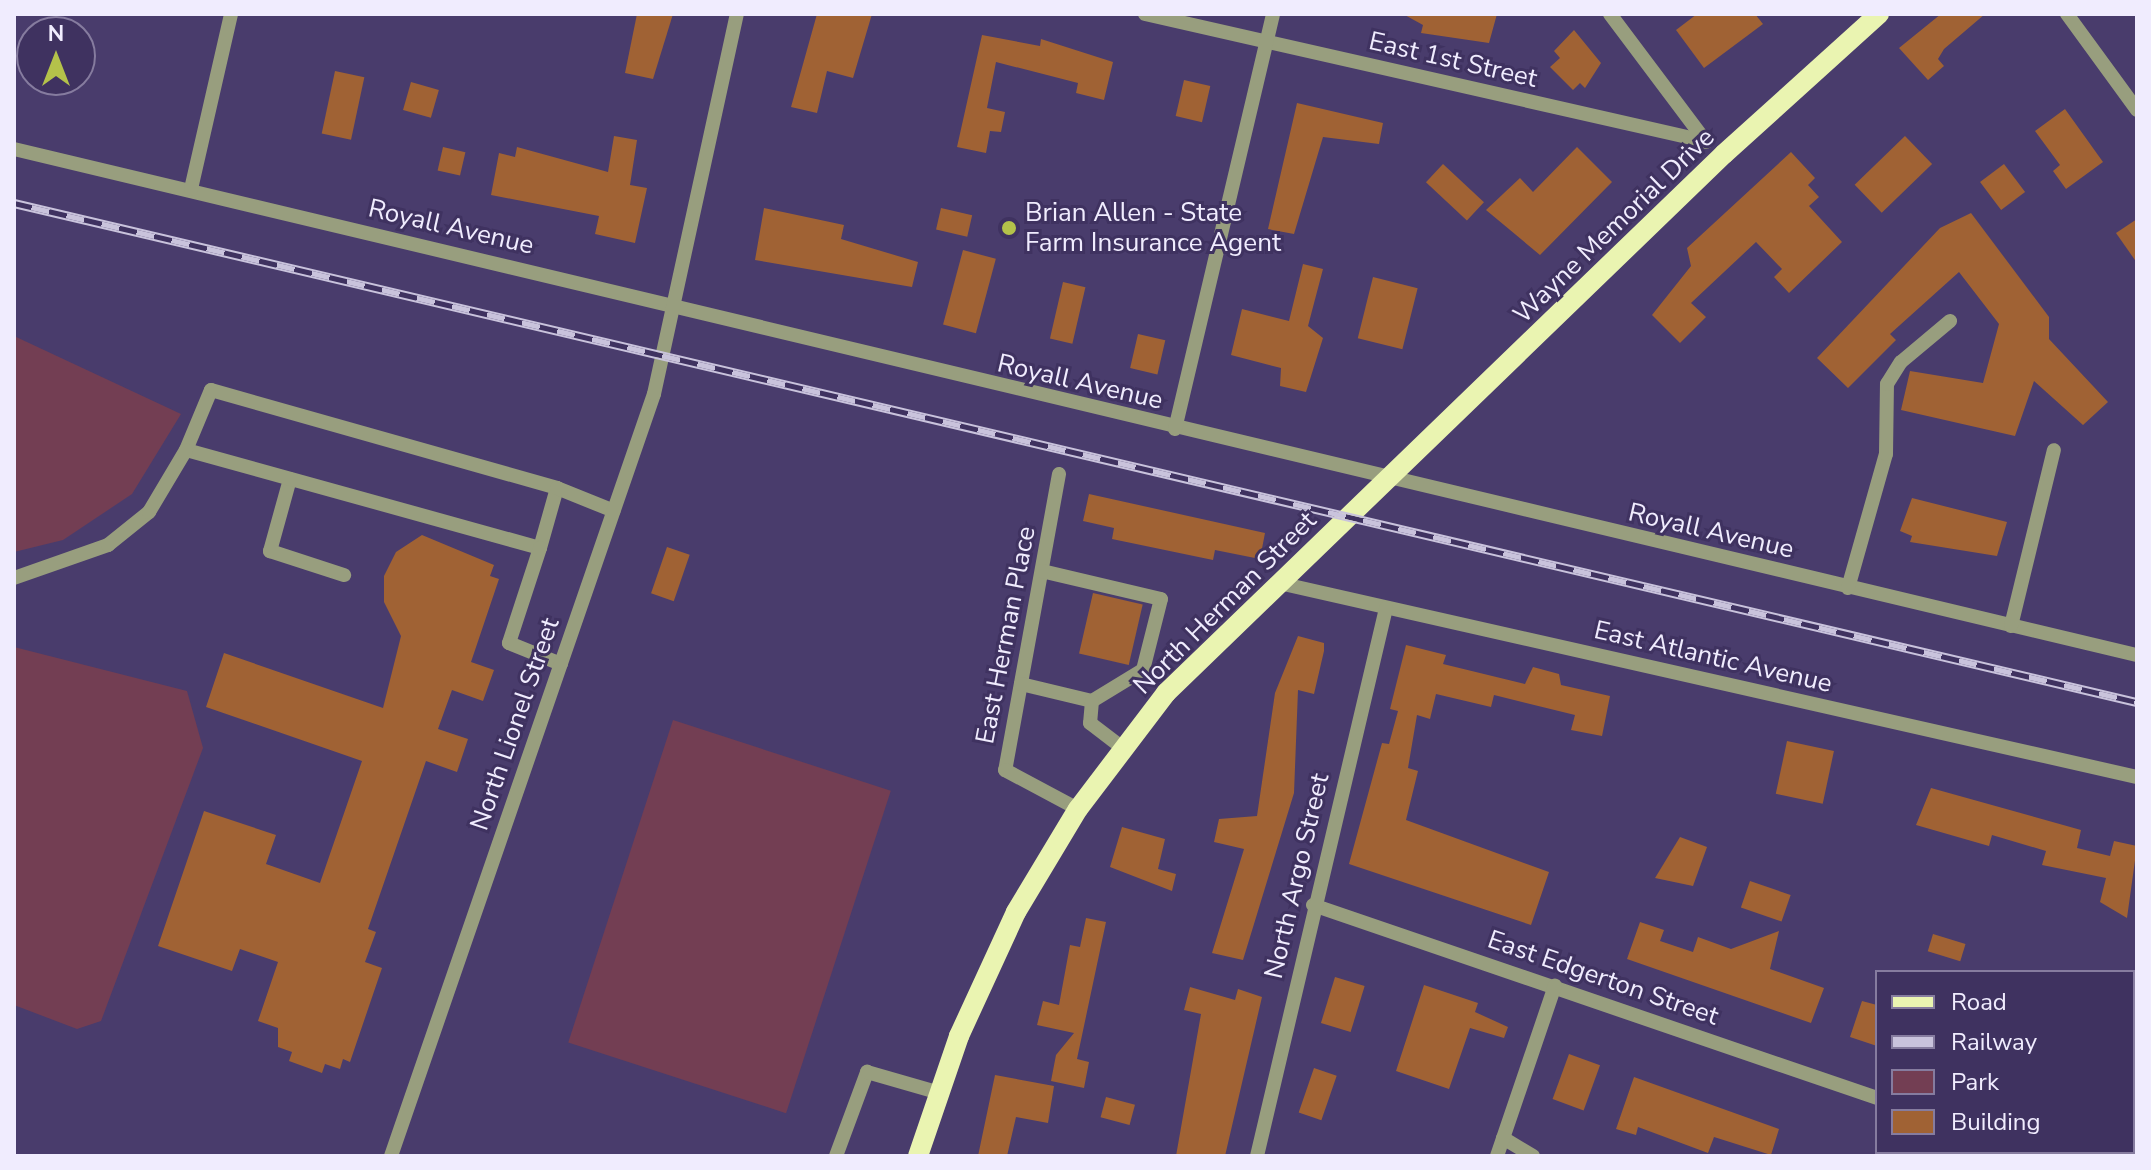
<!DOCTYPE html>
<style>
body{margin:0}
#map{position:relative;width:2151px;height:1170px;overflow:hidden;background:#493c6c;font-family:"Nunito Sans",sans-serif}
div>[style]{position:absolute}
.green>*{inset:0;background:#733e53;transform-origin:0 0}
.building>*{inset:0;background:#a06234;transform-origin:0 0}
.minor>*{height:14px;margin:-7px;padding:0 7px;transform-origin:7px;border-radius:7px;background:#989e7e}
.major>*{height:20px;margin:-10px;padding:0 10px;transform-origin:10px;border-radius:10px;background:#eaf4b1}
.rail>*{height:9px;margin-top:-4.5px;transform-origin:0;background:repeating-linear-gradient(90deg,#3f3260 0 18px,#c9c3dc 0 36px);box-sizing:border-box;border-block:2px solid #c9c3dc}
.dots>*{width:22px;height:22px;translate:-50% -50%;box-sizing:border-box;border:4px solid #3f3260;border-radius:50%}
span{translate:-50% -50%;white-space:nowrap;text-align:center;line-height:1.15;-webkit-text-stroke:6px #3f3260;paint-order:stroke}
.street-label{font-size:26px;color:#f0ecfe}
.poi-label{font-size:26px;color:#f0ecfe}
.left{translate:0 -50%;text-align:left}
.frame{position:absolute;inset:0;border:16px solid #f0ecfe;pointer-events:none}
.legend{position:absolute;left:1875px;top:970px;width:260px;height:184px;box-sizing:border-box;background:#3f3260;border:2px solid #867c9f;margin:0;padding:10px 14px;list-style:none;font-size:24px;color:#f0ecfe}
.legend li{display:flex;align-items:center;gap:16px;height:40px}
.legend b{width:40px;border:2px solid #867c9f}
.north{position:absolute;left:16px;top:16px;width:80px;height:80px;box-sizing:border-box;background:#3f3260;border:2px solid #867c9f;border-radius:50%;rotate:0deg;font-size:22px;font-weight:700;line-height:32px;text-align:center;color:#f0ecfe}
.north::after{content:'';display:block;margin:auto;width:28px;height:36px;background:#b4c24a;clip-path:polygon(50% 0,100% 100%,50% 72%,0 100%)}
</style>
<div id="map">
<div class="green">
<i style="clip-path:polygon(14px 336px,181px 414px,132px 494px,63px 540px,14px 552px)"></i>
<i style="clip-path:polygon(14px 647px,187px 691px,203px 748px,101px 1021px,77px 1029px,14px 1005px)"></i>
<i style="left:673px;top:720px;width:229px;height:339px;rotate:18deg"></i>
</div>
<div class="building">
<i style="clip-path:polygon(637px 14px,673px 14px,653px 79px,625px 73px)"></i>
<i style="clip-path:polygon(817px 14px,872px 14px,853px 78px,827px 71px,817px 113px,791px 107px)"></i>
<i style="clip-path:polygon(1403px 14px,1497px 14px,1489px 43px,1421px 33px,1423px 25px)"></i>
<i style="clip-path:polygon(1697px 14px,1755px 14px,1763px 24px,1704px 68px,1676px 30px)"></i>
<i style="clip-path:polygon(1941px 14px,1985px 14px,1944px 49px,1938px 59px,1944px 66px,1928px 80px,1899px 48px)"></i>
<i style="clip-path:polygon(1574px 30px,1601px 63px,1585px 88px,1580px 83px,1573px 90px,1550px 67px,1560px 58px,1554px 51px)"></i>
<i style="clip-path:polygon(982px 35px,1040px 46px,1041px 39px,1113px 62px,1104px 100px,1076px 93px,1078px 83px,996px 62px,987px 108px,1005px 112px,1001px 132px,990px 131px,986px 153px,957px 147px)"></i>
<i style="left:335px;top:71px;width:30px;height:64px;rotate:12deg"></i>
<i style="left:1184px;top:80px;width:27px;height:37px;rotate:13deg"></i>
<i style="left:411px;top:82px;width:29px;height:29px;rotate:16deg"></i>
<i style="clip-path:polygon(1297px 103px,1383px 123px,1379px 144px,1323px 137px,1294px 234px,1268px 229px)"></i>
<i style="clip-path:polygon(2065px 109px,2103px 162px,2066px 189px,2053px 171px,2060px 165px,2035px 131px)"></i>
<i style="clip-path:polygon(614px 136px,637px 140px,630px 185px,647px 188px,635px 243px,595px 234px,599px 216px,491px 195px,499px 153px,515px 157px,517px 147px,608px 172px)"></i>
<i style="left:1905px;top:136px;width:39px;height:70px;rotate:46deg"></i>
<i style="left:443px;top:147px;width:23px;height:24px;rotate:13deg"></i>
<i style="clip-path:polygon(1577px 147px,1612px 182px,1540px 255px,1486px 210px,1520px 178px,1533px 192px)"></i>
<i style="clip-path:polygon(1791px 152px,1815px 178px,1808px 185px,1819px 197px,1809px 206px,1842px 242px,1789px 293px,1774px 277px,1782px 269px,1756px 242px,1691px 303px,1706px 317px,1680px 343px,1652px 315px,1691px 266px,1687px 248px)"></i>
<i style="left:1443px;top:164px;width:56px;height:25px;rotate:43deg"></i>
<i style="left:2004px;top:164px;width:35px;height:30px;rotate:53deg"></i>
<i style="clip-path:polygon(764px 208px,844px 225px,841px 239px,918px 262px,912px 287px,755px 260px)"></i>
<i style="left:941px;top:208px;width:32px;height:22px;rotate:13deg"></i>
<i style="clip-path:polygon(1971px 213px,2049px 317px,2049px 339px,2108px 402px,2083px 425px,2034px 381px,2015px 436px,1901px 410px,1910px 371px,1983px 383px,1999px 324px,1959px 272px,1890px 334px,1896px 340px,1848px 388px,1817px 358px,1940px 228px)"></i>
<i style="clip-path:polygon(2137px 219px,2137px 263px,2116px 233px)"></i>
<i style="left:963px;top:250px;width:34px;height:77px;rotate:15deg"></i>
<i style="clip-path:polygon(1303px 264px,1323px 269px,1308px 326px,1323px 338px,1306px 392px,1280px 386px,1281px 368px,1231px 355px,1242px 309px,1289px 321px)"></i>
<i style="left:1373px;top:277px;width:46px;height:63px;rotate:14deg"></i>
<i style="left:1063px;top:282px;width:23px;height:58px;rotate:13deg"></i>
<i style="left:1138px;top:334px;width:28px;height:35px;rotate:13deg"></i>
<i style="clip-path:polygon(1089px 494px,1265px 533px,1260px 559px,1215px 550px,1213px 560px,1112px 539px,1114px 528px,1083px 521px)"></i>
<i style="clip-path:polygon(1912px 498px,2007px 522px,1997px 556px,1910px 542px,1912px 536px,1900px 531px)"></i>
<i style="clip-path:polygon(422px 535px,494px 565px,490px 576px,499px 579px,471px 662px,494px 670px,483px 701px,452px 690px,438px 729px,468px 739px,457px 772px,426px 761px,368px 929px,376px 932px,365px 962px,382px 968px,350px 1062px,343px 1059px,340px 1069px,325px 1064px,322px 1073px,289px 1061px,292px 1052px,278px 1047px,278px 1028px,258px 1021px,278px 962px,240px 949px,232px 971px,158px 946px,204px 811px,276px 835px,266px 864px,320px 883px,362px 761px,206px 707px,224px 653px,383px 708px,401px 636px,384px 602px,384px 576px,396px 552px)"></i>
<i style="left:667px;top:547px;width:24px;height:49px;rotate:19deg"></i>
<i style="left:1093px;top:593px;width:51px;height:62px;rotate:13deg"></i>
<i style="clip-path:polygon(1298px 636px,1324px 643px,1324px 651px,1314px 694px,1298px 690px,1294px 793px,1243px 960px,1212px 953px,1244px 849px,1214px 842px,1219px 819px,1257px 816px,1275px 693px)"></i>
<i style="clip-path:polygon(1406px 645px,1446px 655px,1443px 664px,1525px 684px,1533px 667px,1559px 674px,1561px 685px,1610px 696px,1602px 736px,1571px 730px,1575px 715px,1494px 695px,1491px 707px,1436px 694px,1430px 719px,1417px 715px,1408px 768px,1418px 771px,1406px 820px,1549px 872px,1531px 925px,1349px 864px,1382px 743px,1389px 744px,1398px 711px,1390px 709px)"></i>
<i style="left:1787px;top:741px;width:48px;height:54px;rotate:12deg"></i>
<i style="clip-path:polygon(1931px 788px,2081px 830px,2077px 848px,2110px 856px,2114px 841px,2137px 846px,2127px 918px,2100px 902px,2106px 878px,2042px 865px,2046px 851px,1992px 835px,1989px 846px,1916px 825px)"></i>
<i style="clip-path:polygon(1122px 827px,1165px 839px,1158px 869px,1176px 874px,1172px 891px,1110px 867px)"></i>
<i style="clip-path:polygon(1680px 837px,1707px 847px,1693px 886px,1655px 878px)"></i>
<i style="left:1750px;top:881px;width:43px;height:28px;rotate:19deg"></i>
<i style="clip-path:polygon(1086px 918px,1106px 922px,1077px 1059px,1089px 1062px,1084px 1088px,1051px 1081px,1056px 1055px,1074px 1033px,1037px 1025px,1043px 1001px,1059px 1005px,1070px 945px,1080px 947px)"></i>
<i style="clip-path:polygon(1640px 922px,1664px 930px,1660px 941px,1693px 952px,1698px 937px,1731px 949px,1779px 931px,1770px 969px,1824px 988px,1811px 1023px,1627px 959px)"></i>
<i style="left:1933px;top:934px;width:34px;height:18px;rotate:17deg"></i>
<i style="left:1335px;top:977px;width:31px;height:48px;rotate:17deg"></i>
<i style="clip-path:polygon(1424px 985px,1478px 1003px,1475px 1012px,1508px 1027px,1504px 1038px,1470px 1028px,1449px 1089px,1396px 1071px)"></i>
<i style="clip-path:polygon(1190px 987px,1235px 1000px,1238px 989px,1262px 997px,1225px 1156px,1176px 1156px,1201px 1014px,1184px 1010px)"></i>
<i style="clip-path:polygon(1862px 1001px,1877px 1005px,1877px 1046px,1850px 1037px)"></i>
<i style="left:1569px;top:1054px;width:33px;height:48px;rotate:20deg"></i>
<i style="left:1314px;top:1068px;width:24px;height:47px;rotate:19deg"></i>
<i style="clip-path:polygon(995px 1075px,1054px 1086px,1048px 1123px,1016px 1117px,1007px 1156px,978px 1156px)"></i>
<i style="clip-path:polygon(1634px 1077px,1779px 1129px,1771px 1155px,1714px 1137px,1708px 1153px,1638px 1127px,1636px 1135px,1616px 1129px)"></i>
<i style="left:1106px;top:1097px;width:30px;height:21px;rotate:15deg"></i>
</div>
<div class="minor">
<i style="left:1145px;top:14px;width:574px;rotate:12.78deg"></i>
<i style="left:1610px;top:14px;width:160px;rotate:53.1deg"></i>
<i style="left:2067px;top:14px;width:119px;rotate:53.9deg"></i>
<i style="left:14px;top:149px;width:2182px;rotate:13.41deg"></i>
<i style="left:191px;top:189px;width:180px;rotate:-77.1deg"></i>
<i style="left:1175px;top:429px;width:426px;rotate:-76.7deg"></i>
<i style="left:1059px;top:474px;width:301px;rotate:100.3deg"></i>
<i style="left:1005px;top:770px;width:83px;rotate:28.1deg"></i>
<i style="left:290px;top:479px;width:75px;rotate:105.5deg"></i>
<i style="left:270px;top:551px;width:78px;rotate:18deg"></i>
<i style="left:557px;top:488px;width:62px;rotate:105.8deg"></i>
<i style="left:540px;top:548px;width:367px;rotate:-164.5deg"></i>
<i style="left:186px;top:450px;width:65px;rotate:-67.4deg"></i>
<i style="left:211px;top:390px;width:360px;rotate:15.8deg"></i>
<i style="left:557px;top:488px;width:61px;rotate:22deg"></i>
<i style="left:540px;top:548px;width:100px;rotate:108.1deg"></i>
<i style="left:509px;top:643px;width:56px;rotate:22deg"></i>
<i style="left:14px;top:578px;width:100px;rotate:-19.3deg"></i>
<i style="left:108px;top:545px;width:53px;rotate:-38.8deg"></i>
<i style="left:149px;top:512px;width:72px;rotate:-59.2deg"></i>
<i style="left:1279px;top:583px;width:880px;rotate:12.74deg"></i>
<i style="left:1848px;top:588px;width:139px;rotate:-74.2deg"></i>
<i style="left:1886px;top:454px;width:70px;rotate:-89.2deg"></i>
<i style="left:1887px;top:384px;width:26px;rotate:-58deg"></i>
<i style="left:1901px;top:362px;width:64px;rotate:-39.9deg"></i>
<i style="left:2011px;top:626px;width:181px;rotate:-76.3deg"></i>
<i style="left:1021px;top:684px;width:73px;rotate:13.5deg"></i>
<i style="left:1092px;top:701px;width:60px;rotate:-31.3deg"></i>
<i style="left:1143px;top:670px;width:73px;rotate:-75.8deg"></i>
<i style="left:1161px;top:599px;width:122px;rotate:-166.8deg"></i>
<i style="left:1092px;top:701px;width:22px;rotate:95deg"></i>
<i style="left:1090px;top:723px;width:43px;rotate:37.4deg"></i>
<i style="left:1313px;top:905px;width:596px;rotate:18.89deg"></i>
<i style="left:1503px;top:1138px;width:35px;rotate:31deg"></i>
<i style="left:2031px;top:1152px;width:12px;rotate:20deg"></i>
<i style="left:391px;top:1156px;width:806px;rotate:-70.96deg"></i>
<i style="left:654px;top:394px;width:389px;rotate:-77.7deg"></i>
<i style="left:836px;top:1156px;width:90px;rotate:-69.7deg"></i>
<i style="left:867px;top:1072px;width:76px;rotate:16deg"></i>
<i style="left:1257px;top:1156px;width:563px;rotate:-76.75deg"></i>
<i style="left:1497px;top:1156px;width:180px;rotate:-71.2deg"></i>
</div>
<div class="major">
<i style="left:918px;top:1156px;width:127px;rotate:-71.1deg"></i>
<i style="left:959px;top:1036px;width:136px;rotate:-65.3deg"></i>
<i style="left:1016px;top:912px;width:120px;rotate:-59deg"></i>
<i style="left:1078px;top:809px;width:146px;rotate:-52.8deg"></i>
<i style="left:1166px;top:693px;width:776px;rotate:-44.01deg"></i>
<i style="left:1724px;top:154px;width:209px;rotate:-42.1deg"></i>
</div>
<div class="rail">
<i style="left:14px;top:203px;width:2181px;rotate:13.23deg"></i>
</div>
<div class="dots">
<i style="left:1009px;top:228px;background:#b4c24a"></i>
</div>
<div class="street-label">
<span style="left:1453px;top:60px;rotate:13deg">East 1st Street</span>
<span style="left:1614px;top:226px;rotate:-44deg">Wayne Memorial Drive</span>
<span style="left:451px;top:227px;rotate:13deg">Royall Avenue</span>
<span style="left:1080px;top:382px;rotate:13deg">Royall Avenue</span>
<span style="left:1711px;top:531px;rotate:13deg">Royall Avenue</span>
<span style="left:1225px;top:603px;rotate:-45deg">North Herman Street</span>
<span style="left:1006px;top:635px;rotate:-79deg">East Herman Place</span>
<span style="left:1713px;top:657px;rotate:13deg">East Atlantic Avenue</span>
<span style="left:515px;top:724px;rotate:-71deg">North Lionel Street</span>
<span style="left:1297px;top:876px;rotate:-77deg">North Argo Street</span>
<span style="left:1603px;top:978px;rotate:19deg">East Edgerton Street</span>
</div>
<div class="poi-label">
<span class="left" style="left:1025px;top:228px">Brian Allen - State<br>Farm Insurance Agent</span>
</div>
<div class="frame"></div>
<ul class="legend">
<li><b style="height:10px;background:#eaf4b1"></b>Road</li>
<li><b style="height:10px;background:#c9c3dc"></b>Railway</li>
<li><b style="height:22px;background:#733e53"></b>Park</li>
<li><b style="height:22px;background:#a06234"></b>Building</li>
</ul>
<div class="north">N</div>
</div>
